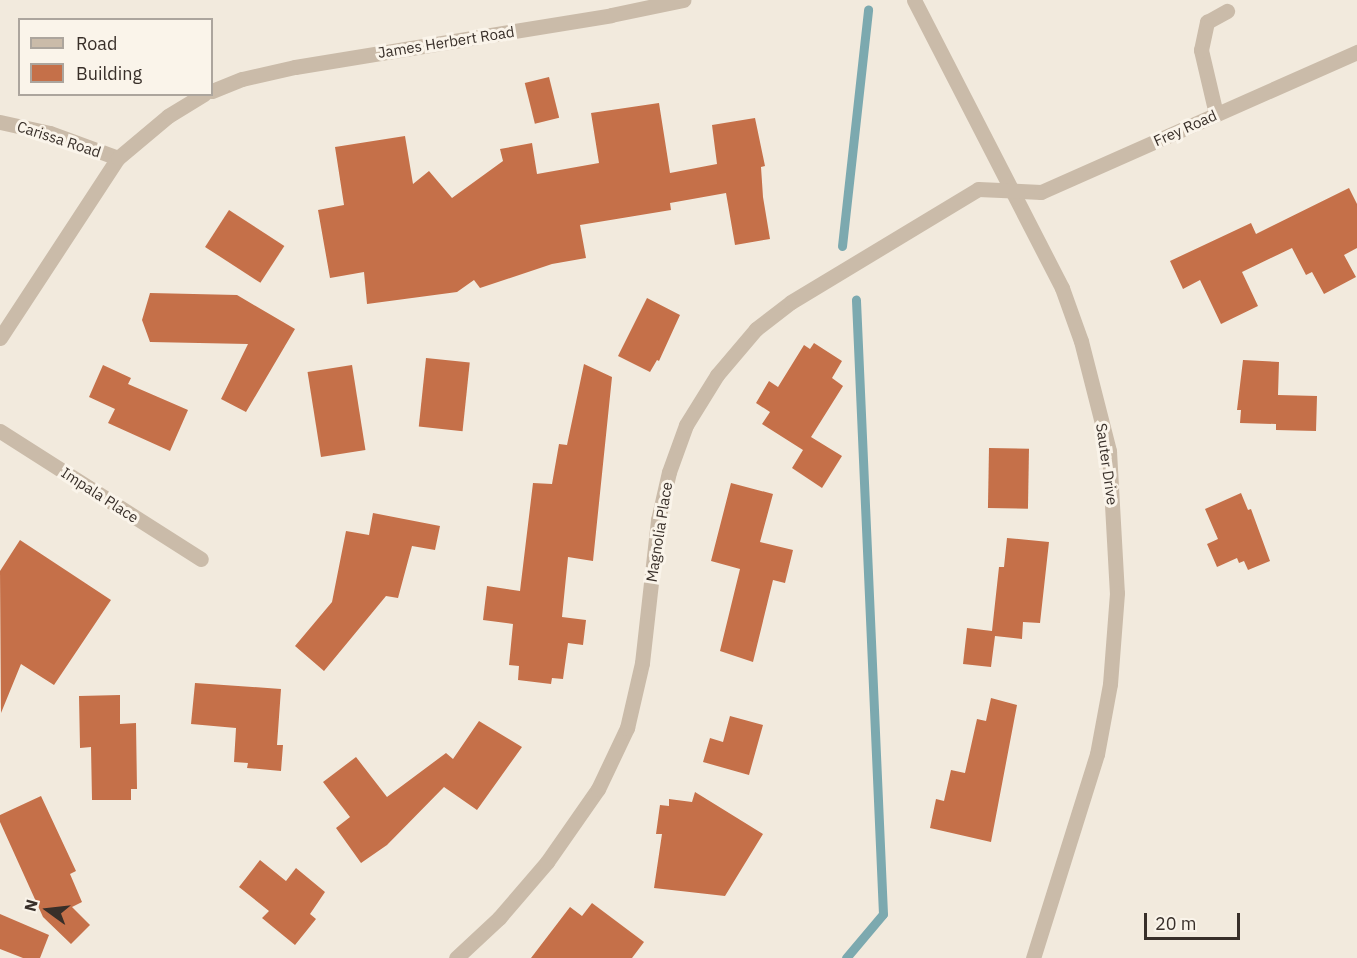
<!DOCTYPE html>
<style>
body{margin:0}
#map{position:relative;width:1357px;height:958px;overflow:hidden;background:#f2eadd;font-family:"IBM Plex Sans",sans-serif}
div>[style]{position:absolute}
.stream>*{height:9px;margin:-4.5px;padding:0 4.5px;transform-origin:4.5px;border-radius:4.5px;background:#7ca9af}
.building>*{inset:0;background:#c57049;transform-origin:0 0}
.minor>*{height:15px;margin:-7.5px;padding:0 7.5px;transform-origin:7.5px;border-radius:7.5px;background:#cabba9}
span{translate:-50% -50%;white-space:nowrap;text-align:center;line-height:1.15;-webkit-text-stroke:6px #faf4ea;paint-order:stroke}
.street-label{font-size:15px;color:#382f29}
.legend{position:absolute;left:18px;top:18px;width:195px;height:78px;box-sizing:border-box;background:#faf4ea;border:2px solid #aca59d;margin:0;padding:8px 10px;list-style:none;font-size:18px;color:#382f29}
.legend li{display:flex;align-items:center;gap:12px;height:30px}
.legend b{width:30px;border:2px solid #aca59d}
.north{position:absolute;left:18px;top:880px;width:60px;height:60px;-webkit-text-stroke:4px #faf4ea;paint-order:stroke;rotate:285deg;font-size:16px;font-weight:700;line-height:24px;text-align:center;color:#382f29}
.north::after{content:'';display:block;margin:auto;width:21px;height:27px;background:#382f29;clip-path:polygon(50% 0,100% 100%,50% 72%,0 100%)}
.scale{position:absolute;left:1144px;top:913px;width:96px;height:27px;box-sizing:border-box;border:3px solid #382f29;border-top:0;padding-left:8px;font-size:18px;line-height:21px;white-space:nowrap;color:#382f29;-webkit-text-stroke:4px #faf4ea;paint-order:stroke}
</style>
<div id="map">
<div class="stream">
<i style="left:842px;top:246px;width:238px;rotate:-83.7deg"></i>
<i style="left:846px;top:958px;width:57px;rotate:-49.9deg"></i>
<i style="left:883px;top:914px;width:615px;rotate:-92.52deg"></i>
</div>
<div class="building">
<i style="left:549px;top:77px;width:42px;height:25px;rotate:76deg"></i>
<i style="clip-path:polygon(659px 103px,670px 173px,717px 164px,712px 125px,755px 118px,765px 166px,761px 167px,763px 197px,770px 239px,735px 245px,726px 193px,670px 203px,671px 210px,580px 225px,586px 258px,552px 264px,480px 288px,474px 280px,457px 292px,367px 304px,364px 272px,330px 278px,318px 210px,344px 205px,335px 147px,405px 136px,413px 184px,429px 171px,452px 198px,503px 161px,500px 149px,532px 143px,537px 174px,599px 163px,591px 113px)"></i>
<i style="clip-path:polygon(1349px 188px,1357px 204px,1357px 248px,1344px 255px,1356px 277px,1324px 294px,1312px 272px,1306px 275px,1292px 248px,1242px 272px,1258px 306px,1221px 324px,1200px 280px,1183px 289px,1170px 261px,1251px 223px,1256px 234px)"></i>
<i style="left:229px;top:210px;width:66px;height:44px;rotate:33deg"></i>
<i style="clip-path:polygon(150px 293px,237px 295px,295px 329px,246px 412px,221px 399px,248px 344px,150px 342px,142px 320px)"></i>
<i style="clip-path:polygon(647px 298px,680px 315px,659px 361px,657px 360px,650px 372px,618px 356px)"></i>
<i style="clip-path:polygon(814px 343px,842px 361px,832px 378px,843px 386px,811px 437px,842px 456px,822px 488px,792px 468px,803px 450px,762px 424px,770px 412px,756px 403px,769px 381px,778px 387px,804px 345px,810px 349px)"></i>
<i style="left:426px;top:358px;width:44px;height:69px;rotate:6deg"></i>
<i style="clip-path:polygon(1243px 360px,1279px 362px,1278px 395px,1317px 396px,1316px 431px,1276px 430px,1276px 424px,1240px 423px,1241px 410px,1237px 410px)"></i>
<i style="clip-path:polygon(584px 364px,612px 377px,593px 561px,568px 557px,562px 617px,586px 620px,583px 645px,568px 643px,563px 679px,552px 678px,551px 684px,518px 680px,519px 666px,509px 665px,513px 624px,483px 620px,487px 586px,520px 591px,533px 483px,552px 484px,559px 444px,567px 445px)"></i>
<i style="clip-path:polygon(103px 365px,131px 378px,128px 384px,188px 410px,170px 451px,108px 423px,115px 409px,89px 397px)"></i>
<i style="left:352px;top:365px;width:86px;height:45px;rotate:81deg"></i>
<i style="left:989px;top:448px;width:40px;height:60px;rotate:1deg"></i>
<i style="clip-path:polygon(731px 483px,773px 494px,760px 542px,793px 550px,785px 583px,773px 580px,753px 662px,720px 651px,740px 569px,711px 561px)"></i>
<i style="clip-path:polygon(1241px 493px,1248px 510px,1251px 509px,1270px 561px,1248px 570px,1244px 561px,1239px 563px,1237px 558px,1217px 567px,1207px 544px,1218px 539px,1205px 509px)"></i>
<i style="clip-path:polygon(373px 513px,440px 526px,435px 550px,412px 546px,398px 598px,386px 596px,324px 671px,295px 646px,332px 602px,346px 531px,369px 535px)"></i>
<i style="clip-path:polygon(1007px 538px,1049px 542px,1040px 623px,1023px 622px,1022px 639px,995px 636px,991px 667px,963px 664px,967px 628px,992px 631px,999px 567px,1004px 567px)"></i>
<i style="clip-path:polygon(20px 540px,111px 600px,54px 685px,21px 664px,1px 713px,0 571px)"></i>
<i style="clip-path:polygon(195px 683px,281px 689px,277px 745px,283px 745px,281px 771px,247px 768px,248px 763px,234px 762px,236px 728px,191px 724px)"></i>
<i style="clip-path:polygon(120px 695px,120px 724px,136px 723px,137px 789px,131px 789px,131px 800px,92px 800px,91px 747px,80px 748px,79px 696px)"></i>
<i style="clip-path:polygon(991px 698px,1017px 705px,991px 842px,930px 828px,936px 799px,944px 801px,951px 770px,965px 773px,977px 719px,986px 721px)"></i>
<i style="clip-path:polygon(730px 716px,763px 725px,749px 775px,703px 762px,710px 738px,723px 742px)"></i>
<i style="clip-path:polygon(479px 721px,522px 747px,477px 810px,444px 787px,387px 845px,361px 863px,336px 828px,350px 817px,323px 782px,356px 757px,387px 797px,446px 753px,453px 759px)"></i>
<i style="clip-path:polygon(695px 792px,763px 834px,725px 896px,654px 888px,662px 834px,656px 834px,660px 805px,669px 806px,669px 799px,692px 802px)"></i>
<i style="clip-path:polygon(41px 796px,76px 871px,70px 874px,82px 902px,72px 907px,90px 925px,71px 944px,43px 917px,0 822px,0 815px)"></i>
<i style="clip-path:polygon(260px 860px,286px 881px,296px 868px,325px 892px,310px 914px,316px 919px,295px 945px,262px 918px,269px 911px,239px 887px)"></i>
<i style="clip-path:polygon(592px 903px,644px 942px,632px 958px,531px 958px,570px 907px,582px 916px)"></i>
<i style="clip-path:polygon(0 914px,49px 935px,40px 958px,23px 958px,0 949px)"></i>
</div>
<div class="minor">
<i style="left:914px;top:0;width:324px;rotate:62.8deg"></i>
<i style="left:1062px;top:288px;width:56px;rotate:70.3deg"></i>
<i style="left:1081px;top:341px;width:114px;rotate:75.7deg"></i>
<i style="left:1109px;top:451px;width:142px;rotate:86.8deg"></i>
<i style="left:1117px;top:593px;width:91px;rotate:94.4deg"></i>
<i style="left:1110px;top:684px;width:71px;rotate:100.5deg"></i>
<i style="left:1097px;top:754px;width:214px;rotate:107.4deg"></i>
<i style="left:212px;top:91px;width:32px;rotate:-22deg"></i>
<i style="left:242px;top:79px;width:54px;rotate:-12.8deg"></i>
<i style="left:295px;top:67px;width:320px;rotate:-9.3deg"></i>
<i style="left:611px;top:15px;width:74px;rotate:-11.8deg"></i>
<i style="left:1216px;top:114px;width:66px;rotate:-103.2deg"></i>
<i style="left:1201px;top:50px;width:29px;rotate:-78deg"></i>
<i style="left:1207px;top:22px;width:23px;rotate:-29deg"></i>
<i style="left:0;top:122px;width:51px;rotate:12.4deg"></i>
<i style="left:50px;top:133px;width:72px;rotate:20.2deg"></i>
<i style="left:0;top:338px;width:215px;rotate:-56.8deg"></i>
<i style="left:118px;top:158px;width:65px;rotate:-40deg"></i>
<i style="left:168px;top:116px;width:42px;rotate:-31.4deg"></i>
<i style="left:0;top:431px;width:238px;rotate:32.5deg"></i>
<i style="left:456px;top:958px;width:59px;rotate:-42.9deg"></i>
<i style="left:499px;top:918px;width:74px;rotate:-49.4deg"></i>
<i style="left:547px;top:862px;width:89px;rotate:-55.1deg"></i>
<i style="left:598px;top:789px;width:68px;rotate:-64.6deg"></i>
<i style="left:627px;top:728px;width:67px;rotate:-77deg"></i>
<i style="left:642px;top:663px;width:144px;rotate:-83.6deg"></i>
<i style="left:658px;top:520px;width:49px;rotate:-77.1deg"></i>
<i style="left:669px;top:472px;width:50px;rotate:-70.1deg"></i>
<i style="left:686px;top:425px;width:59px;rotate:-58.2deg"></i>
<i style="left:717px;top:375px;width:60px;rotate:-49.7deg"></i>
<i style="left:756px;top:329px;width:44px;rotate:-37.6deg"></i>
<i style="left:791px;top:302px;width:218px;rotate:-31.1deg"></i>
<i style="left:978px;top:189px;width:63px;rotate:2.7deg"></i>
<i style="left:1041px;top:192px;width:346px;rotate:-23.9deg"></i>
</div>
<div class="street-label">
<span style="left:446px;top:42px;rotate:-9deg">James Herbert Road</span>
<span style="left:1185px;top:128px;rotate:-24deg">Frey Road</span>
<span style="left:59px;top:139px;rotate:18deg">Carissa Road</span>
<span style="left:1107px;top:464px;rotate:82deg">Sauter Drive</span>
<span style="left:100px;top:495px;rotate:33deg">Impala Place</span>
<span style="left:659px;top:532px;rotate:-81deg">Magnolia Place</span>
</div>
<ul class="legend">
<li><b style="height:8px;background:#cabba9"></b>Road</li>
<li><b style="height:16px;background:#c57049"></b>Building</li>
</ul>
<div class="north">N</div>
<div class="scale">20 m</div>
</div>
